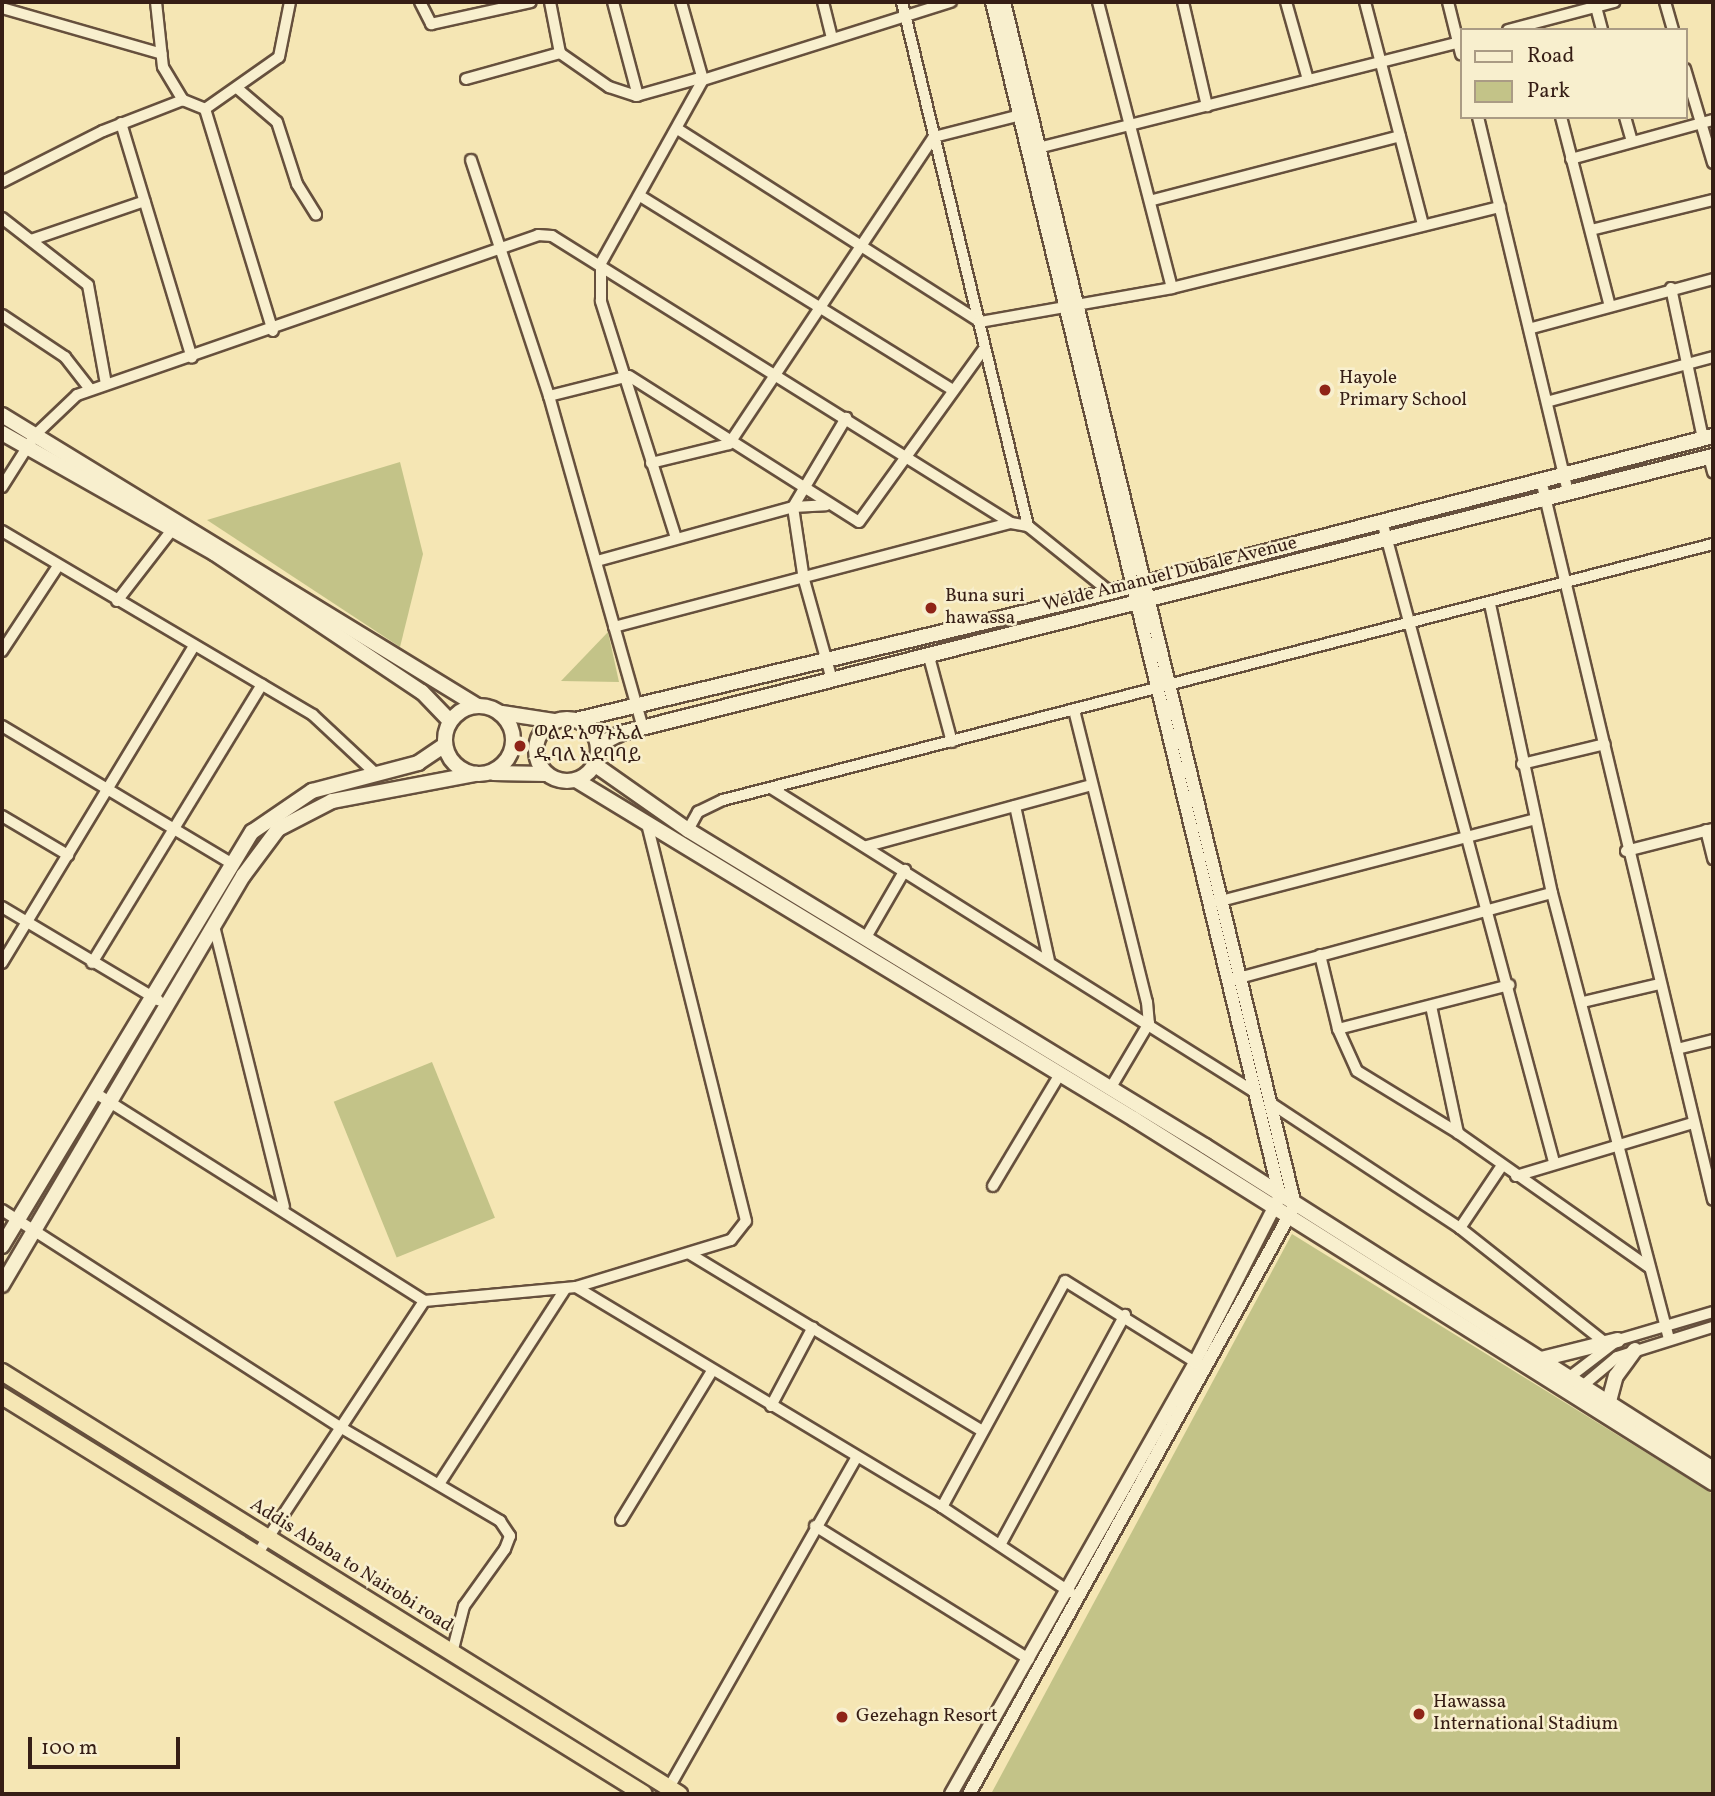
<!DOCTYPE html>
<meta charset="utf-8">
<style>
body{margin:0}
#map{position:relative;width:1715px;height:1796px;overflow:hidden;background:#f5e6b4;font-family:Vollkorn,"Noto Serif Ethiopic",serif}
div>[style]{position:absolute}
.green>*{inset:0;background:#c3c388;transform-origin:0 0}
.roads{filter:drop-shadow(2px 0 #66503d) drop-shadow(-2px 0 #66503d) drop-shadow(0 2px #66503d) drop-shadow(0 -2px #66503d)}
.minor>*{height:10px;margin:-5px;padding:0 5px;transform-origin:5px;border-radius:5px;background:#f8efce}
.tertiary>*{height:12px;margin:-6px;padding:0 6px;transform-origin:6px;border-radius:6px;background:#f8efce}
.secondary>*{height:14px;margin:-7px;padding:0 7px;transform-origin:7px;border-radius:7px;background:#f8efce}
.secondary>.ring{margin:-7px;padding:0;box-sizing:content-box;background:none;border:14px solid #f8efce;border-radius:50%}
.trunk>*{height:16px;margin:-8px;padding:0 8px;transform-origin:8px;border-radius:8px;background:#f5e6b4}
.dots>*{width:19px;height:19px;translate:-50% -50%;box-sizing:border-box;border:4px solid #f8efce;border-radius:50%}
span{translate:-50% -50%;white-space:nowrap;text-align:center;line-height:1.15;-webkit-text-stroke:5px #f8efce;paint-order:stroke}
.poi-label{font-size:19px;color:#361e15}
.left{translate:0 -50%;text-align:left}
.street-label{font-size:19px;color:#361e15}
.frame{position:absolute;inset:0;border:4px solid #361e15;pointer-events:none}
.legend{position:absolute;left:1460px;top:28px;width:228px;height:91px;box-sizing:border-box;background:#f8efce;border:2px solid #aa9b84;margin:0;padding:9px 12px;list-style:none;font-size:21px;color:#361e15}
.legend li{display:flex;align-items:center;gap:14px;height:35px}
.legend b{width:35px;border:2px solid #aa9b84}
.scale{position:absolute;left:28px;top:1737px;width:152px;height:32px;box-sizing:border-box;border:4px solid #361e15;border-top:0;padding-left:9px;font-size:21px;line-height:24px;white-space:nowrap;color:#361e15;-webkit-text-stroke:5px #f8efce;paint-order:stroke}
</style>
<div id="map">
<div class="green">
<i style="clip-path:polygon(400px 462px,423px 554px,400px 647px,207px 520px)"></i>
<i style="clip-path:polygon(608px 632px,619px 682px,561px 681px)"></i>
<i style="left:432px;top:1062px;width:168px;height:106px;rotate:68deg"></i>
<i style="clip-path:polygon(1292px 1234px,1713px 1494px,1713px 1794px,991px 1794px)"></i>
</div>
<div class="roads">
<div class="minor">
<i style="left:156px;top:2px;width:65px;rotate:83.9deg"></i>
<i style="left:163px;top:67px;width:39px;rotate:59deg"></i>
<i style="left:183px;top:100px;width:24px;rotate:22deg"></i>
<i style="left:205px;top:109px;width:232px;rotate:73deg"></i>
<i style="left:420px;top:2px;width:25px;rotate:63deg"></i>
<i style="left:431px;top:24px;width:102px;rotate:-12.4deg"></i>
<i style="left:550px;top:2px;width:52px;rotate:78.9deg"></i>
<i style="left:560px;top:53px;width:60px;rotate:34.8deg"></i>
<i style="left:609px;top:87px;width:28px;rotate:18deg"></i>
<i style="left:636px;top:96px;width:66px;rotate:-15.7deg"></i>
<i style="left:613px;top:2px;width:97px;rotate:75.1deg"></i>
<i style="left:681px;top:2px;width:81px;rotate:74.2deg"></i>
<i style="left:823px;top:2px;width:36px;rotate:76deg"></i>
<i style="left:902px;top:2px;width:539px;rotate:76.48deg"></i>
<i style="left:1098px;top:2px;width:295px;rotate:75.5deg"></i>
<i style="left:1183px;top:2px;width:107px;rotate:77deg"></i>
<i style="left:1286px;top:2px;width:81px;rotate:74.2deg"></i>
<i style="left:1365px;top:2px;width:229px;rotate:75.4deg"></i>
<i style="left:1448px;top:2px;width:54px;rotate:76deg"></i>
<i style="left:1665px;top:2px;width:29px;rotate:74deg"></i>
<i style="left:1596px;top:7px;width:24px;rotate:75deg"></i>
<i style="left:2px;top:8px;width:166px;rotate:16deg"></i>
<i style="left:1508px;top:30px;width:110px;rotate:-14.8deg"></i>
<i style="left:1685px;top:69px;width:98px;rotate:73.4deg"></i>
<i style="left:466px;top:79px;width:98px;rotate:-15.5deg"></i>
<i style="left:237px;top:88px;width:52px;rotate:40.4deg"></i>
<i style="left:277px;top:122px;width:65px;rotate:72.1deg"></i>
<i style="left:297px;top:184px;width:36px;rotate:58deg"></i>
<i style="left:205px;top:109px;width:90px;rotate:-35.1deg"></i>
<i style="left:279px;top:57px;width:56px;rotate:-78.7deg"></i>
<i style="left:1478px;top:117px;width:386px;rotate:76.5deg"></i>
<i style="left:1561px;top:117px;width:192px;rotate:75.5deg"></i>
<i style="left:1625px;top:117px;width:25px;rotate:74deg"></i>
<i style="left:121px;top:123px;width:245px;rotate:73.2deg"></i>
<i style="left:679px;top:130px;width:357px;rotate:32.5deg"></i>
<i style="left:980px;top:322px;width:195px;rotate:-10deg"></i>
<i style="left:1172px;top:288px;width:338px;rotate:-13.9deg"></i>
<i style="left:1034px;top:149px;width:440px;rotate:-14.1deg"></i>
<i style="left:1571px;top:159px;width:147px;rotate:-15.4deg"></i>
<i style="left:471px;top:160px;width:249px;rotate:71.7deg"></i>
<i style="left:549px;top:396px;width:345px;rotate:74.2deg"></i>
<i style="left:2px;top:182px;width:113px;rotate:-26.8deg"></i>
<i style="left:103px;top:131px;width:86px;rotate:-21.2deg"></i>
<i style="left:640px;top:196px;width:366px;rotate:31.8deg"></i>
<i style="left:1153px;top:200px;width:255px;rotate:-14.5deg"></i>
<i style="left:2px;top:218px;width:109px;rotate:37.9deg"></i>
<i style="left:88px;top:285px;width:101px;rotate:79.7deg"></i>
<i style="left:1591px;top:230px;width:126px;rotate:-13.8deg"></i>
<i style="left:31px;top:240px;width:120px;rotate:-18.9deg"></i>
<i style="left:1671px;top:288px;width:153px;rotate:78deg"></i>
<i style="left:2px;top:315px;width:76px;rotate:33.7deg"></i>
<i style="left:65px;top:357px;width:41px;rotate:52deg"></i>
<i style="left:1532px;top:328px;width:188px;rotate:-15.1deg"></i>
<i style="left:549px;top:396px;width:82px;rotate:-14deg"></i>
<i style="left:629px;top:376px;width:272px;rotate:32.4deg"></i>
<i style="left:859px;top:522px;width:212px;rotate:-54.2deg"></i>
<i style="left:1550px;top:401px;width:169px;rotate:-15.1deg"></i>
<i style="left:1709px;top:457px;width:16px;rotate:75deg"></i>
<i style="left:651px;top:463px;width:80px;rotate:-13.7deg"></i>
<i style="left:729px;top:444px;width:369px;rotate:-56.3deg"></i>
<i style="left:934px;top:137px;width:90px;rotate:-14.2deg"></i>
<i style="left:1541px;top:480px;width:740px;rotate:76.56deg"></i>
<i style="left:2px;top:487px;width:62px;rotate:-57.6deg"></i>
<i style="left:35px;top:435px;width:58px;rotate:-43.6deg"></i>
<i style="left:77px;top:395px;width:488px;rotate:-19.1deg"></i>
<i style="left:538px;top:235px;width:14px;rotate:4deg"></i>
<i style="left:552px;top:236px;width:541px;rotate:32.02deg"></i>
<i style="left:1011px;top:523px;width:17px;rotate:10deg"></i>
<i style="left:1028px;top:526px;width:105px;rotate:38.8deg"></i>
<i style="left:1382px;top:521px;width:664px;rotate:74.98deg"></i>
<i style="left:2px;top:531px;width:361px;rotate:30.6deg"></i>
<i style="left:313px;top:715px;width:86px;rotate:43.1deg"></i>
<i style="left:676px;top:538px;width:249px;rotate:-107.6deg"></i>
<i style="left:601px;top:301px;width:38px;rotate:-90deg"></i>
<i style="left:601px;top:263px;width:210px;rotate:-60.9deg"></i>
<i style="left:703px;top:80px;width:260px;rotate:-17.5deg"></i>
<i style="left:597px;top:561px;width:203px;rotate:-15.4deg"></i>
<i style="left:793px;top:507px;width:33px;rotate:-3deg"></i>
<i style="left:117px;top:601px;width:95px;rotate:-52.3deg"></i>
<i style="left:1490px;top:604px;width:296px;rotate:77.9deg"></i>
<i style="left:1552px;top:893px;width:460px;rotate:75.3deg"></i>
<i style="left:614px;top:627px;width:410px;rotate:-14.7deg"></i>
<i style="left:2px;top:651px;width:102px;rotate:-56.6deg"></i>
<i style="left:929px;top:657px;width:88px;rotate:74.9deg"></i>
<i style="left:832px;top:680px;width:104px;rotate:-105.6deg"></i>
<i style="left:804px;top:580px;width:74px;rotate:-98.6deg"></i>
<i style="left:793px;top:507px;width:104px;rotate:-59.2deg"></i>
<i style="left:1074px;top:710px;width:301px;rotate:76deg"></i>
<i style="left:1147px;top:1002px;width:21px;rotate:85deg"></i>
<i style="left:1149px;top:1023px;width:77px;rotate:120.6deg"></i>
<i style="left:2px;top:726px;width:267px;rotate:30.9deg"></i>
<i style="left:1522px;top:764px;width:85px;rotate:-13.5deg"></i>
<i style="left:771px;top:788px;width:573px;rotate:32.16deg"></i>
<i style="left:1015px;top:806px;width:158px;rotate:77.6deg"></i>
<i style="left:2px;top:816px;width:77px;rotate:30.6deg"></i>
<i style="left:688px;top:830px;width:21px;rotate:-61deg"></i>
<i style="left:698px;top:812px;width:28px;rotate:-26deg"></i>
<i style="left:723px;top:800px;width:1023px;rotate:-14.5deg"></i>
<i style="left:1706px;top:830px;width:30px;rotate:76deg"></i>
<i style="left:867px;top:846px;width:233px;rotate:-15.2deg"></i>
<i style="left:1626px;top:851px;width:90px;rotate:-14.2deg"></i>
<i style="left:1217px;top:902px;width:329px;rotate:-14.6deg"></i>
<i style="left:2px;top:907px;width:182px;rotate:30.8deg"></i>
<i style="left:215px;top:930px;width:285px;rotate:76deg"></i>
<i style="left:865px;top:939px;width:80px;rotate:-59.9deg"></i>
<i style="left:1320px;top:955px;width:76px;rotate:76.3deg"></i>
<i style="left:1338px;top:1029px;width:46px;rotate:65.7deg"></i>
<i style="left:1357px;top:1071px;width:119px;rotate:31.5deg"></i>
<i style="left:1458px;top:1133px;width:233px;rotate:35.1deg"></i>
<i style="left:2px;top:963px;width:369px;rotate:-58.8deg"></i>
<i style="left:92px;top:963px;width:326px;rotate:-58.6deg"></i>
<i style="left:1235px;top:979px;width:328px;rotate:-15.2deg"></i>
<i style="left:1583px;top:1002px;width:78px;rotate:-13.3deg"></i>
<i style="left:1431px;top:1006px;width:130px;rotate:78deg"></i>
<i style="left:1338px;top:1029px;width:177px;rotate:-14.4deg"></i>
<i style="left:1677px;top:1049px;width:37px;rotate:-14deg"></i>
<i style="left:97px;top:1094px;width:387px;rotate:32.3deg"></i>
<i style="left:424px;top:1301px;width:153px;rotate:-5.3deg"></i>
<i style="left:576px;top:1287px;width:427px;rotate:31deg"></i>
<i style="left:942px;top:1507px;width:154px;rotate:33.6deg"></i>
<i style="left:1269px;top:1102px;width:229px;rotate:33.4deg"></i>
<i style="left:1460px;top:1228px;width:182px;rotate:38.3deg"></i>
<i style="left:1516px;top:1176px;width:185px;rotate:-16.7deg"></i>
<i style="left:993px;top:1186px;width:131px;rotate:-59.1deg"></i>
<i style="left:2px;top:1210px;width:402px;rotate:32.7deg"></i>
<i style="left:340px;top:1427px;width:186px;rotate:30.4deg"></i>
<i style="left:500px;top:1521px;width:18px;rotate:56deg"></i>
<i style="left:510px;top:1536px;width:14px;rotate:111deg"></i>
<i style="left:505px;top:1549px;width:70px;rotate:125.7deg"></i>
<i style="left:464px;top:1606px;width:49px;rotate:104.3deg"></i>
<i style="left:1460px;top:1228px;width:73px;rotate:-56.1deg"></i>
<i style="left:690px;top:1254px;width:341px;rotate:31.2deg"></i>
<i style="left:576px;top:1287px;width:162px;rotate:-16.9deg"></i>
<i style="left:731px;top:1240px;width:24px;rotate:-52deg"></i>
<i style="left:746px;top:1221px;width:410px;rotate:-104deg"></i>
<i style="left:1567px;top:1379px;width:64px;rotate:-37.4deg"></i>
<i style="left:1618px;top:1340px;width:99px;rotate:-16.4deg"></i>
<i style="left:1580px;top:1388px;width:48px;rotate:-40deg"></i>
<i style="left:1617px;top:1357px;width:101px;rotate:-17.4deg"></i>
<i style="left:771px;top:1406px;width:89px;rotate:-62deg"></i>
<i style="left:439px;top:1484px;width:232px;rotate:-57.1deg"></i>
<i style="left:942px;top:1507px;width:257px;rotate:-61.4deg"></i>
<i style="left:1065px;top:1281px;width:153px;rotate:31.9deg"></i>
<i style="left:621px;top:1520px;width:175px;rotate:-58.6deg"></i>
<i style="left:815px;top:1526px;width:252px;rotate:31.9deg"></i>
<i style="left:1000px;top:1545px;width:262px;rotate:-61.5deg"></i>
<i style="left:258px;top:1553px;width:302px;rotate:-56.6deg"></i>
<i style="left:667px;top:1791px;width:384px;rotate:-60.4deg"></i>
</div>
<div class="tertiary">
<i style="left:951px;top:1794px;width:496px;rotate:-60.5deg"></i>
<i style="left:1195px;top:1362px;width:186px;rotate:-62.9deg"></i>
<i style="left:1280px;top:1196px;width:1228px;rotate:-103.56deg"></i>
<i style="left:969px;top:1794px;width:673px;rotate:-61.04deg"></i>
<i style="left:1295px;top:1205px;width:1238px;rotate:-103.6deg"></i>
</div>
<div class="secondary">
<i style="left:2px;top:415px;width:556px;rotate:31.46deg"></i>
<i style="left:2px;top:433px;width:244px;rotate:29.5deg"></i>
<i style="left:214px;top:553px;width:250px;rotate:33.8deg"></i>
<i style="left:422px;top:692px;width:40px;rotate:46deg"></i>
<i class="ring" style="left:445px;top:706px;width:54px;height:54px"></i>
<i style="left:502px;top:713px;width:54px;rotate:8.6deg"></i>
<i class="ring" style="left:536px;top:719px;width:48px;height:48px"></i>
<i style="left:576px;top:720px;width:549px;rotate:-13.48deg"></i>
<i style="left:1110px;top:592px;width:623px;rotate:-14.5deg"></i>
<i style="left:598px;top:745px;width:27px;rotate:-27deg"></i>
<i style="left:622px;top:733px;width:1126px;rotate:-14.25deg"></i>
<i style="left:594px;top:764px;width:115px;rotate:35.1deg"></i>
<i style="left:688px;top:830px;width:606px;rotate:31.43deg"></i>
<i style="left:1205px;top:1146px;width:602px;rotate:32.45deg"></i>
<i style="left:493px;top:773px;width:53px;rotate:1.1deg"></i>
<i style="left:576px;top:780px;width:653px;rotate:31.28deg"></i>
<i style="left:1134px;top:1119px;width:684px;rotate:32.16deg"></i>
<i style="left:2px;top:1246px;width:484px;rotate:-58.9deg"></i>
<i style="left:252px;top:832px;width:73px;rotate:-34.3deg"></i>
<i style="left:312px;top:791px;width:110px;rotate:-14.8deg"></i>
<i style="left:418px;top:763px;width:32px;rotate:-34deg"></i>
<i style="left:2px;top:1285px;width:475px;rotate:-59.5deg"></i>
<i style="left:243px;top:876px;width:59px;rotate:-53.3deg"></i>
<i style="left:278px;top:829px;width:61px;rotate:-27.4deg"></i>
<i style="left:332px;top:801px;width:146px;rotate:-10.7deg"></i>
<i style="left:1537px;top:1360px;width:83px;rotate:-13.9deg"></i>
<i style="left:1608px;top:1405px;width:30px;rotate:-75deg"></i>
<i style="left:1616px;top:1376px;width:32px;rotate:-54deg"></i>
</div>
<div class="trunk">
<i style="left:2px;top:1372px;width:798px;rotate:31.94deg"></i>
<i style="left:2px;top:1396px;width:755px;rotate:31.8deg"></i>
</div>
</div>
<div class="dots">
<i style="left:1325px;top:390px;background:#8f2418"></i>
<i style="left:931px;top:608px;background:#8f2418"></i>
<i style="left:520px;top:746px;background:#8f2418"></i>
<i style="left:1419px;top:1714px;background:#8f2418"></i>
<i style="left:842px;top:1717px;background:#8f2418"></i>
</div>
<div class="poi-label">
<span class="left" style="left:1339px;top:390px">Hayole<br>Primary School</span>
<span class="left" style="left:945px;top:608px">Buna suri<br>hawassa</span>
<span class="left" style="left:534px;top:746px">ወልደ አማኑኤል<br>ዱባለ አደባባይ</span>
<span class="left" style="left:1433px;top:1714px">Hawassa<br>International Stadium</span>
<span class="left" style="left:856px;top:1717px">Gezehagn Resort</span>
</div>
<div class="street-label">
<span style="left:1170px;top:575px;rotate:-14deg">Welde Amanuel Dubale Avenue</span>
<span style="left:351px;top:1566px;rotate:32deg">Addis Ababa to Nairobi road</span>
</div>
<div class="frame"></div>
<ul class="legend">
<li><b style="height:9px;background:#f8efce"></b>Road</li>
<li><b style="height:19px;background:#c3c388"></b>Park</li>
</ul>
<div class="scale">100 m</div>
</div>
